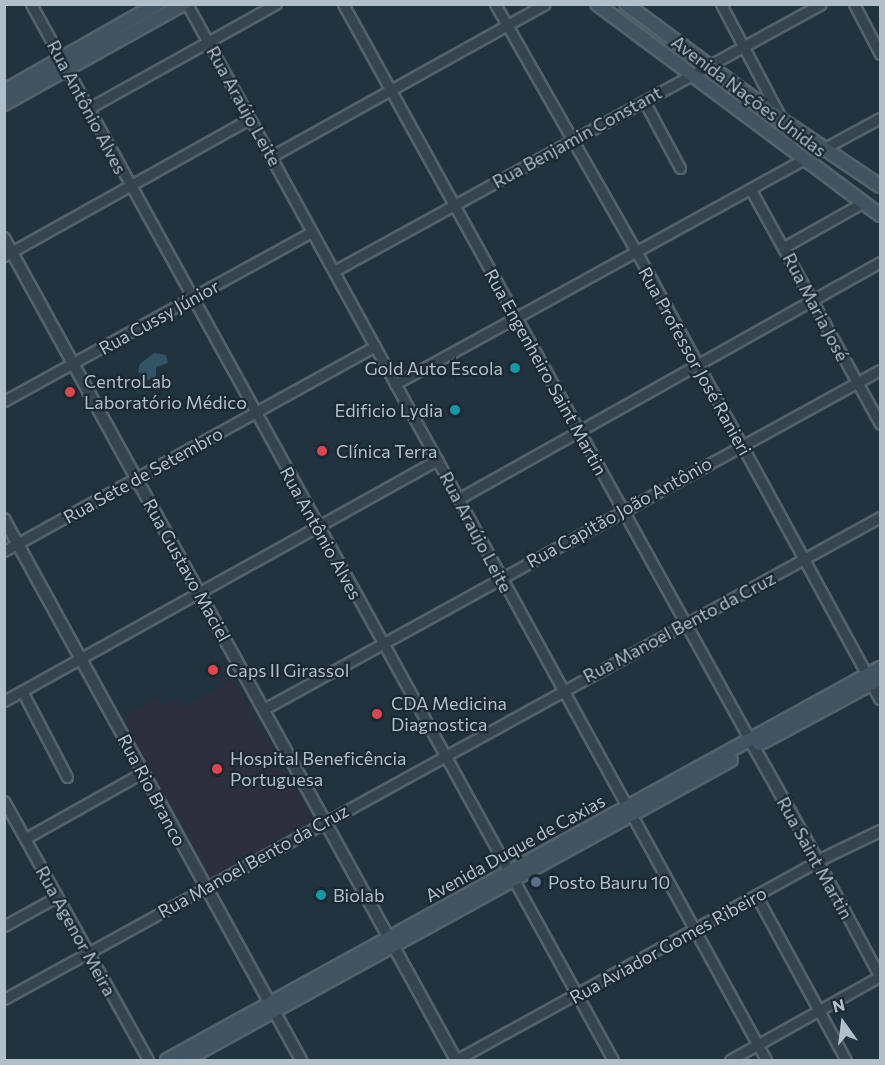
<!DOCTYPE html>
<meta charset="utf-8">
<style>
body{margin:0}
#map{position:relative;width:885px;height:1065px;overflow:hidden;background:#21333e;font-family:Commissioner,sans-serif}
div>[style]{position:absolute}
.medical>*{inset:0;background:#2d2f3e}
.water>*{inset:0;background:#335366}
.roads{filter:drop-shadow(2px 0 #53626b) drop-shadow(-2px 0 #53626b) drop-shadow(0 2px #53626b) drop-shadow(0 -2px #53626b)}
.minor>*{height:9px;margin:-4.5px;padding:0 4.5px;transform-origin:4.5px;border-radius:4.5px;background:#35444e}
.tertiary>*{height:10px;margin:-5px;padding:0 5px;transform-origin:5px;border-radius:5px;background:#35444e}
.secondary>*{height:12px;margin:-6px;padding:0 6px;transform-origin:6px;border-radius:6px;background:#425461}
.dots>*{width:16px;height:16px;translate:-50% -50%;box-sizing:border-box;border:3px solid #1a2932;border-radius:50%}
span{translate:-50% -50%;white-space:nowrap;text-align:center;line-height:1.15;-webkit-text-stroke:4.5px #1a2932;paint-order:stroke}
.street-label{font-size:18px;color:#b0bfc9}
.poi-label{font-size:18px;color:#b0bfc9}
.right{translate:-100% -50%;text-align:right}
.left{translate:0 -50%;text-align:left}
.frame{position:absolute;inset:0;border:6px solid #b0bfc9;pointer-events:none}
.north{position:absolute;left:813px;top:993px;width:60px;height:60px;-webkit-text-stroke:4px #1a2932;paint-order:stroke;rotate:346deg;font-size:16px;font-weight:700;line-height:24px;text-align:center;color:#b0bfc9}
.north::after{content:'';display:block;margin:auto;width:21px;height:27px;background:#b0bfc9;clip-path:polygon(50% 0,100% 100%,50% 72%,0 100%)}
</style>
<div id="map">
<div class="medical">
<i style="clip-path:polygon(233px 679px,313px 822px,211px 878px,122px 717px,158px 697px,163px 706px,178px 698px,183px 707px)"></i>
</div>
<div class="water">
<i style="clip-path:polygon(154px 353px,166px 355px,168px 363px,156px 367px,156px 378px,146px 381px,138px 371px,140px 364px)"></i>
</div>
<div class="roads">
<div class="minor">
<i style="left:31px;top:4px;width:1206px;rotate:61.14deg"></i>
<i style="left:187px;top:4px;width:1204px;rotate:61.26deg"></i>
<i style="left:343px;top:4px;width:841px;rotate:61.06deg"></i>
<i style="left:495px;top:4px;width:287px;rotate:60.3deg"></i>
<i style="left:637px;top:253px;width:481px;rotate:61.4deg"></i>
<i style="left:721px;top:4px;width:129px;rotate:62.2deg"></i>
<i style="left:854px;top:4px;width:56px;rotate:62.5deg"></i>
<i style="left:644px;top:101px;width:76px;rotate:61.8deg"></i>
<i style="left:89px;top:108px;width:214px;rotate:-29.1deg"></i>
<i style="left:823px;top:149px;width:65px;rotate:-28.5deg"></i>
<i style="left:272px;top:156px;width:312px;rotate:-29.1deg"></i>
<i style="left:751px;top:190px;width:267px;rotate:61.1deg"></i>
<i style="left:784px;top:247px;width:92px;rotate:-29.4deg"></i>
<i style="left:4px;top:256px;width:281px;rotate:-29.2deg"></i>
<i style="left:334px;top:271px;width:555px;rotate:-28.73deg"></i>
<i style="left:395px;top:384px;width:467px;rotate:-28.8deg"></i>
<i style="left:4px;top:401px;width:351px;rotate:-28.8deg"></i>
<i style="left:458px;top:499px;width:484px;rotate:-29.3deg"></i>
<i style="left:4px;top:551px;width:424px;rotate:-28.9deg"></i>
<i style="left:22px;top:691px;width:97px;rotate:62.4deg"></i>
<i style="left:4px;top:701px;width:496px;rotate:-29.1deg"></i>
<i style="left:264px;top:709px;width:703px;rotate:-28.83deg"></i>
<i style="left:4px;top:801px;width:296px;rotate:60.9deg"></i>
<i style="left:26px;top:838px;width:133px;rotate:-29.3deg"></i>
<i style="left:757px;top:897px;width:186px;rotate:61.4deg"></i>
<i style="left:4px;top:926px;width:60px;rotate:-29.1deg"></i>
<i style="left:4px;top:999px;width:1000px;rotate:-28.82deg"></i>
<i style="left:456px;top:1060px;width:413px;rotate:-28.8deg"></i>
<i style="left:818px;top:861px;width:132px;rotate:61.9deg"></i>
<i style="left:730px;top:1060px;width:172px;rotate:-29.2deg"></i>
</div>
<div class="tertiary">
<i style="left:4px;top:238px;width:938px;rotate:61.19deg"></i>
<i style="left:4px;top:519px;width:617px;rotate:61.23deg"></i>
<i style="left:869px;top:678px;width:24px;rotate:62deg"></i>
<i style="left:750px;top:740px;width:139px;rotate:60.7deg"></i>
<i style="left:818px;top:861px;width:69px;rotate:-25.8deg"></i>
</div>
<div class="secondary">
<i style="left:597px;top:4px;width:353px;rotate:36.7deg"></i>
<i style="left:626px;top:4px;width:194px;rotate:36.6deg"></i>
<i style="left:782px;top:120px;width:118px;rotate:34deg"></i>
<i style="left:4px;top:91px;width:177px;rotate:-29.5deg"></i>
<i style="left:4px;top:104px;width:206px;rotate:-29.1deg"></i>
<i style="left:759px;top:744px;width:137px;rotate:-28.2deg"></i>
<i style="left:167px;top:1060px;width:814px;rotate:-28.8deg"></i>
<i style="left:185px;top:1060px;width:623px;rotate:-28.79deg"></i>
</div>
</div>
<div class="dots">
<i style="left:515px;top:368px;background:#0f9aa8"></i>
<i style="left:70px;top:392px;background:#e0444e"></i>
<i style="left:455px;top:410px;background:#0f9aa8"></i>
<i style="left:322px;top:451px;background:#e0444e"></i>
<i style="left:213px;top:670px;background:#e0444e"></i>
<i style="left:377px;top:714px;background:#e0444e"></i>
<i style="left:217px;top:769px;background:#e0444e"></i>
<i style="left:536px;top:882px;background:#5c6f8a"></i>
<i style="left:321px;top:895px;background:#0f9aa8"></i>
</div>
<div class="street-label">
<span style="left:749px;top:96px;rotate:37deg">Avenida Nações Unidas</span>
<span style="left:244px;top:106px;rotate:61deg">Rua Araújo Leite</span>
<span style="left:87px;top:107px;rotate:62deg">Rua Antônio Alves</span>
<span style="left:577px;top:137px;rotate:-29deg">Rua Benjamin Constant</span>
<span style="left:816px;top:307px;rotate:62deg">Rua Maria José</span>
<span style="left:159px;top:317px;rotate:-29deg">Rua Cussy Júnior</span>
<span style="left:695px;top:361px;rotate:61deg">Rua Professor José Ranieri</span>
<span style="left:546px;top:372px;rotate:61deg">Rua Engenheiro Saint Martin</span>
<span style="left:143px;top:475px;rotate:-29deg">Rua Sete de Setembro</span>
<span style="left:619px;top:512px;rotate:-29deg">Rua Capitão João Antônio</span>
<span style="left:476px;top:532px;rotate:62deg">Rua Araújo Leite</span>
<span style="left:321px;top:533px;rotate:61deg">Rua Antônio Alves</span>
<span style="left:187px;top:570px;rotate:61deg">Rua Gustavo Maciel</span>
<span style="left:679px;top:627px;rotate:-28deg">Rua Manoel Bento da Cruz</span>
<span style="left:152px;top:790px;rotate:62deg">Rua Rio Branco</span>
<span style="left:515px;top:848px;rotate:-29deg">Avenida Duque de Caxias</span>
<span style="left:815px;top:858px;rotate:61deg">Rua Saint Martin</span>
<span style="left:253px;top:861px;rotate:-29deg">Rua Manoel Bento da Cruz</span>
<span style="left:76px;top:931px;rotate:61deg">Rua Agenor Meira</span>
<span style="left:668px;top:945px;rotate:-29deg">Rua Aviador Gomes Ribeiro</span>
</div>
<div class="poi-label">
<span class="right" style="left:503px;top:368px">Gold Auto Escola</span>
<span class="left" style="left:84px;top:392px">CentroLab<br>Laboratório Médico</span>
<span class="right" style="left:443px;top:410px">Edificio Lydia</span>
<span class="left" style="left:336px;top:451px">Clínica Terra</span>
<span class="left" style="left:226px;top:670px">Caps II Girassol</span>
<span class="left" style="left:391px;top:714px">CDA Medicina<br>Diagnostica</span>
<span class="left" style="left:230px;top:769px">Hospital Beneficência<br>Portuguesa</span>
<span class="left" style="left:548px;top:882px">Posto Bauru 10</span>
<span class="left" style="left:333px;top:895px">Biolab</span>
</div>
<div class="frame"></div>
<div class="north">N</div>
</div>
